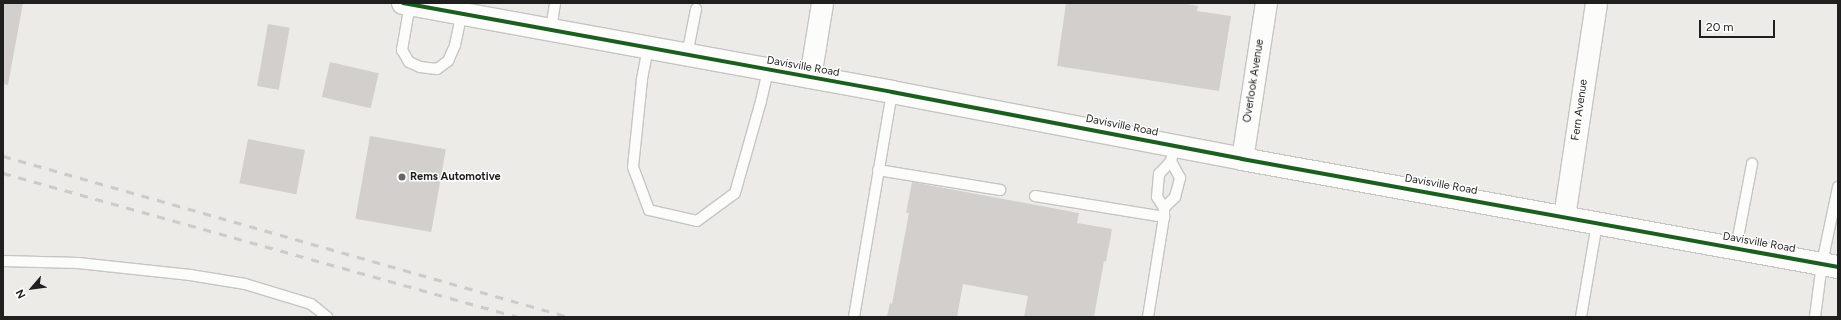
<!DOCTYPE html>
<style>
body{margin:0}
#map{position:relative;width:1841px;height:320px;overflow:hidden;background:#edebe7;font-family:Figtree,sans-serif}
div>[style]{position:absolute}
.building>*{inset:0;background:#d2cfcc;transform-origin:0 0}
.roads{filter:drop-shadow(1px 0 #c6c5c3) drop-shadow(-1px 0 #c6c5c3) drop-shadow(0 1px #c6c5c3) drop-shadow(0 -1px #c6c5c3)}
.service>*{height:10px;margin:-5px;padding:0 5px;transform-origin:5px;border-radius:5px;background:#fcfcfb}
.minor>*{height:21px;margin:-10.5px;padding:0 10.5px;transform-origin:10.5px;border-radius:10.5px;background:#fcfcfb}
.tertiary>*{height:22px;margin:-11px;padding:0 11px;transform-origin:11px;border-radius:11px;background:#fcfcfb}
.rail>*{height:3px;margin-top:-1.5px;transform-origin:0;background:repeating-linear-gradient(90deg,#cbcbca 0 8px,transparent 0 16px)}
.cycleway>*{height:4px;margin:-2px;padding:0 2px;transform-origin:2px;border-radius:2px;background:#1b5e20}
.dots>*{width:11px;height:11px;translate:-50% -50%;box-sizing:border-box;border:2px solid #fff;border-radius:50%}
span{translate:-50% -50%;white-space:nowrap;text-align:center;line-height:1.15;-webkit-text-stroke:3px #fff;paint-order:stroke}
.street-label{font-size:11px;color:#1f1f1f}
.poi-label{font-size:11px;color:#1f1f1f;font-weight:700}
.left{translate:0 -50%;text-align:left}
.frame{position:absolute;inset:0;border:4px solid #1f1f1f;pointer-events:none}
.north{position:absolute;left:12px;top:268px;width:40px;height:40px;-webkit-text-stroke:3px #fff;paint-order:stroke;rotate:242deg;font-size:11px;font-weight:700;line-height:16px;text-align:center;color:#1f1f1f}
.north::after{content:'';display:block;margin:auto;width:14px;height:18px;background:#1f1f1f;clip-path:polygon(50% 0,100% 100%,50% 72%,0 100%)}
.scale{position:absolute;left:1699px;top:20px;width:76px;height:18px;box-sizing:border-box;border:2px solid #1f1f1f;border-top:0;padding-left:5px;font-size:12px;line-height:14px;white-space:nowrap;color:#1f1f1f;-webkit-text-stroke:3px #fff;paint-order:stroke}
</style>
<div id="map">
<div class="building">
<i style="clip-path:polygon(3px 3px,23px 3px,8px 85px,3px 84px)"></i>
<i style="clip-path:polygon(1066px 3px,1181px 3px,1198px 6px,1197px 11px,1231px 16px,1219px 91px,1057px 66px)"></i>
<i style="left:268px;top:24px;width:22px;height:63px;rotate:10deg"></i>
<i style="left:330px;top:62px;width:50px;height:36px;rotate:13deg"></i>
<i style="left:370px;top:136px;width:77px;height:84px;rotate:10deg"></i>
<i style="left:248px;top:139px;width:58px;height:45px;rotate:11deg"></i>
<i style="clip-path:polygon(912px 182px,1079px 213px,1077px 223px,1112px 229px,1106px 262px,1104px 261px,1094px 317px,1024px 317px,1028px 296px,963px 284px,957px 317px,887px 317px,890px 303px,892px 304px,909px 213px,906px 213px)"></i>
</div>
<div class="roads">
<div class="service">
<i style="left:410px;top:4px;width:47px;rotate:99.9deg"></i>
<i style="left:402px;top:50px;width:14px;rotate:60deg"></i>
<i style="left:409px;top:62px;width:12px;rotate:24deg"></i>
<i style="left:420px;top:67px;width:17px;rotate:7deg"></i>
<i style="left:437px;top:69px;width:14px;rotate:-36deg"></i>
<i style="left:448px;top:61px;width:17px;rotate:-66deg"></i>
<i style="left:455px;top:45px;width:33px;rotate:-78deg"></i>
<i style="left:551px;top:29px;width:26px;rotate:-81deg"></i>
<i style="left:648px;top:48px;width:33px;rotate:101deg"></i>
<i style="left:642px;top:80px;width:87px;rotate:95.9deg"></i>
<i style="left:633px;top:167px;width:46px;rotate:69.6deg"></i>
<i style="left:649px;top:210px;width:49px;rotate:12.9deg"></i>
<i style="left:697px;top:221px;width:47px;rotate:-36.4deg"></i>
<i style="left:735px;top:193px;width:96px;rotate:-74.2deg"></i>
<i style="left:761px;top:101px;width:32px;rotate:-77deg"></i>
<i style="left:687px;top:55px;width:47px;rotate:-78.9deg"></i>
<i style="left:878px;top:170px;width:124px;rotate:9.3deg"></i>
<i style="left:1035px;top:196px;width:131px;rotate:9.2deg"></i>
<i style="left:1164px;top:208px;width:16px;rotate:-45deg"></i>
<i style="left:1175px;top:197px;width:20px;rotate:-75deg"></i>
<i style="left:1180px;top:178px;width:19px;rotate:-118deg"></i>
<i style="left:1736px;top:248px;width:86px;rotate:-79.2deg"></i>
<i style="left:3px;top:261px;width:75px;rotate:1.5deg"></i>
<i style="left:78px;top:263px;width:113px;rotate:6.1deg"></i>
<i style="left:190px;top:275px;width:56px;rotate:9.3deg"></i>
<i style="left:245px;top:284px;width:69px;rotate:16.9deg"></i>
<i style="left:311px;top:304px;width:21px;rotate:39deg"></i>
<i style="left:854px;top:317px;width:228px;rotate:-80.4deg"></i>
<i style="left:1148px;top:317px;width:101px;rotate:-80.9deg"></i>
<i style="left:1164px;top:217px;width:9px;rotate:-90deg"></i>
<i style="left:1164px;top:208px;width:13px;rotate:-122deg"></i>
<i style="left:1157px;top:197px;width:23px;rotate:-85deg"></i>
<i style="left:1159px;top:174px;width:18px;rotate:-47deg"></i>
<i style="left:1171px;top:161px;width:16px;rotate:-76deg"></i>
<i style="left:1581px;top:317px;width:95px;rotate:-80.3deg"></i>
<i style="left:1815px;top:317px;width:54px;rotate:-82.6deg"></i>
<i style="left:1822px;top:263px;width:78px;rotate:-78.1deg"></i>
</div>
<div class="minor">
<i style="left:810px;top:77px;width:75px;rotate:-80.8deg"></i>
<i style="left:1242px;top:159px;width:158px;rotate:-81.3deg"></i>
<i style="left:1564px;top:217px;width:216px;rotate:-81.5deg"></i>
</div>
<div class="tertiary">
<i style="left:403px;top:3px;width:497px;rotate:10.3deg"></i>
<i style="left:892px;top:92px;width:356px;rotate:10.8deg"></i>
<i style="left:1242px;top:159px;width:606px;rotate:10.27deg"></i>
</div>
</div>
<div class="rail">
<i style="left:3px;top:156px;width:588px;rotate:15.88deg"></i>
<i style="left:3px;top:173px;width:535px;rotate:15.62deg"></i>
</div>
<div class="cycleway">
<i style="left:403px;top:3px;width:497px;rotate:10.3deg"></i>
<i style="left:892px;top:92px;width:356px;rotate:10.8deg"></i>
<i style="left:1242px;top:159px;width:606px;rotate:10.27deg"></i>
</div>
<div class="dots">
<i style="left:402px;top:177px;background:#676665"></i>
</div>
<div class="street-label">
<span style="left:803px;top:67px;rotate:10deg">Davisville Road</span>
<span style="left:1254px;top:81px;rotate:-81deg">Overlook Avenue</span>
<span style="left:1580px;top:110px;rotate:-82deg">Fern Avenue</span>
<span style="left:1122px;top:126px;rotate:11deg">Davisville Road</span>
<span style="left:1441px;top:185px;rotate:10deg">Davisville Road</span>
<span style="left:1759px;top:243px;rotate:10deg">Davisville Road</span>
</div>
<div class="poi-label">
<span class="left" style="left:410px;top:177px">Rems Automotive</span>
</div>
<div class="frame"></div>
<div class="north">N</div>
<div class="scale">20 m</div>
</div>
